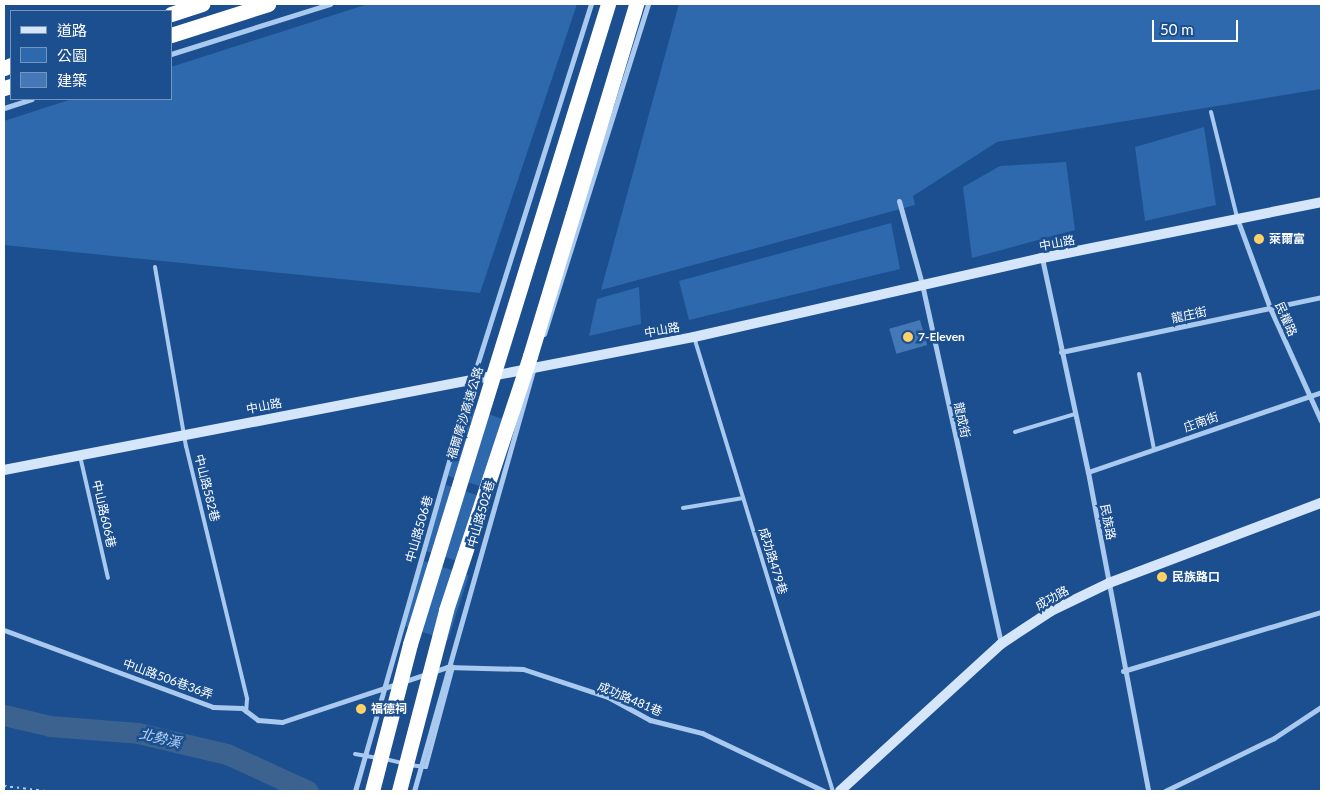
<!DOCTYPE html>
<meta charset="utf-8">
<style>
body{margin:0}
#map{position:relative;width:1325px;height:795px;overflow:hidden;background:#1b4f8f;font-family:Lato,"Noto Sans TC",sans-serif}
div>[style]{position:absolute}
.green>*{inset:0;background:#2e69ad;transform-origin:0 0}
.river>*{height:21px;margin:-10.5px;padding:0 10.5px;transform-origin:10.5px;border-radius:10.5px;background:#3c6290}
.building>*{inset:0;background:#4478b7;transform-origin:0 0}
.path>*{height:2px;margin-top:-1px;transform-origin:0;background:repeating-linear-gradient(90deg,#a9c9ee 0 2.5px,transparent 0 6.5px)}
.lane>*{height:4px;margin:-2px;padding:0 2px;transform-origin:2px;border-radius:2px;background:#a9c9ee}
.street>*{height:5px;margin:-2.5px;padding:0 2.5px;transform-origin:2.5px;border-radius:2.5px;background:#a9c9ee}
.secondary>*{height:10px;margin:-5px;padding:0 5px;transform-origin:5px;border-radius:5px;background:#d6e6fa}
.highway>*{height:15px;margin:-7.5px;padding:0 7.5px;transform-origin:7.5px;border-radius:7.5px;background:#fff}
.dots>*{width:14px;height:14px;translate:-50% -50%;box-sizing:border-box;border:2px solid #1b4f8f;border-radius:50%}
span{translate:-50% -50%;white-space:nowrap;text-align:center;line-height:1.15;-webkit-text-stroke:5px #1b4f8f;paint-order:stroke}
.poi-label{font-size:12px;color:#fff;font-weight:700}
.left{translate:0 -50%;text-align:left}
.street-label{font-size:12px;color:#fff}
.water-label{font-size:14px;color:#b5d3f5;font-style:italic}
.frame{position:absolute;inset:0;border:5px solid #fff;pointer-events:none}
.legend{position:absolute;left:10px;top:10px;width:162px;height:90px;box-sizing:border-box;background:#1b4f8f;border:1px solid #7695bc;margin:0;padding:6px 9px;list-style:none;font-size:15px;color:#fff}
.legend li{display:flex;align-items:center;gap:10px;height:25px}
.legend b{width:25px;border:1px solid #7695bc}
.scale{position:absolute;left:1152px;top:20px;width:86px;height:22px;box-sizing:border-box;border:2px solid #fff;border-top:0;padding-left:6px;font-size:15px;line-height:18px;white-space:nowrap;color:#fff;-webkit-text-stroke:4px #1b4f8f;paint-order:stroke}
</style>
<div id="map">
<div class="green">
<i style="clip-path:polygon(368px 4px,577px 4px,480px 293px,4px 245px,4px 121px,72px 99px,171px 99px,171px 67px)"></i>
<i style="clip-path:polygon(679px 4px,1321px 4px,1321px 89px,997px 142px,913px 196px,915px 205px,601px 290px)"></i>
<i style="clip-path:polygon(1204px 127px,1216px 205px,1145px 221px,1135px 147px)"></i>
<i style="clip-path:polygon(1066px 162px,1075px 230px,972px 258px,963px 187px,1000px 166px)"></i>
<i style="clip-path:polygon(891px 223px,900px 269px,689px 320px,679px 281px)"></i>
<i style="clip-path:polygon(639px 287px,641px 324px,589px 336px,597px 299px)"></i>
<i style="left:469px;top:408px;width:48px;height:71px;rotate:18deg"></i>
<i style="left:446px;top:485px;width:45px;height:69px;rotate:18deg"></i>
<i style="left:424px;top:561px;width:47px;height:68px;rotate:18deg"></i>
</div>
<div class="river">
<i style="left:4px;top:715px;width:47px;rotate:13.4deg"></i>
<i style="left:50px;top:726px;width:88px;rotate:4.5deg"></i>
<i style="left:138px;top:733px;width:91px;rotate:13.3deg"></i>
<i style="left:227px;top:754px;width:89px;rotate:24.6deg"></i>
</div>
<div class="building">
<i style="left:920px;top:320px;width:26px;height:32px;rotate:74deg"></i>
</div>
<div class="path">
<i style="left:4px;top:786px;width:42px;rotate:6.8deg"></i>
</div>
<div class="lane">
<i style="left:1211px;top:112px;width:108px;rotate:76.1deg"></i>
<i style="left:155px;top:267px;width:182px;rotate:80.2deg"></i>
<i style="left:186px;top:446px;width:260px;rotate:76.4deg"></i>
<i style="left:247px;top:699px;width:13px;rotate:94deg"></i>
<i style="left:694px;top:337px;width:475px;rotate:73deg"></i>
<i style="left:1139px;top:374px;width:76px;rotate:78.7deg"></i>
<i style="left:1015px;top:432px;width:63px;rotate:-16.7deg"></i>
<i style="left:80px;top:456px;width:125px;rotate:77.1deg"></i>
<i style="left:683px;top:508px;width:61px;rotate:-9.5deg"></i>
<i style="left:355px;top:754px;width:23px;rotate:10deg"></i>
<i style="left:385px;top:759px;width:17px;rotate:13deg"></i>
<i style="left:409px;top:765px;width:17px;rotate:7deg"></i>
<i style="left:426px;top:767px;width:104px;rotate:-74.9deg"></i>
</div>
<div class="street">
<i style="left:171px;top:54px;width:167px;rotate:-17.5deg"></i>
<i style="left:4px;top:108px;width:29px;rotate:-18deg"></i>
<i style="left:899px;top:201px;width:86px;rotate:74.5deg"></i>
<i style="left:922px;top:284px;width:369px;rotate:77.6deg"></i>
<i style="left:1238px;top:221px;width:93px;rotate:69.8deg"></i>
<i style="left:1270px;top:308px;width:124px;rotate:65.7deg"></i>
<i style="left:1042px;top:258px;width:219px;rotate:77.9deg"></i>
<i style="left:1088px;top:472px;width:325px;rotate:79.3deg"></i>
<i style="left:544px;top:334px;width:346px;rotate:-72.5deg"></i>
<i style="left:1061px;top:352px;width:266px;rotate:-11.9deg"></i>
<i style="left:1088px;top:472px;width:246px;rotate:-18.9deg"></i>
<i style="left:4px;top:630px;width:223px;rotate:20.2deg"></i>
<i style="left:213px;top:707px;width:29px;rotate:2deg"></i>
<i style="left:242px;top:708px;width:20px;rotate:37deg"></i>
<i style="left:258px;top:720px;width:24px;rotate:5deg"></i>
<i style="left:282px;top:722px;width:174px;rotate:-18.4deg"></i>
<i style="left:447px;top:667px;width:76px;rotate:1.5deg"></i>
<i style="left:523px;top:669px;width:89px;rotate:18.2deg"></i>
<i style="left:608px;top:697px;width:48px;rotate:28.7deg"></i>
<i style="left:650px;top:720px;width:54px;rotate:14deg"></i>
<i style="left:702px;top:733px;width:135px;rotate:25.4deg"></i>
<i style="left:1123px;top:671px;width:207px;rotate:-16.6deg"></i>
<i style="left:355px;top:791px;width:430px;rotate:-74.1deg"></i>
<i style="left:473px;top:378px;width:392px;rotate:-72.5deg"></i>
<i style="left:414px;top:791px;width:440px;rotate:-74.2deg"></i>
<i style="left:1165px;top:791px;width:121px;rotate:-25.9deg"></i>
<i style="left:1274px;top:738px;width:56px;rotate:-33.4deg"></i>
</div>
<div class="secondary">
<i style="left:4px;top:470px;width:703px;rotate:-10.91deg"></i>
<i style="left:694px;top:337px;width:357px;rotate:-12.8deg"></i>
<i style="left:1042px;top:258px;width:285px;rotate:-11.3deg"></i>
<i style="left:840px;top:791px;width:218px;rotate:-42.4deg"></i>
<i style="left:1001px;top:644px;width:60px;rotate:-33.4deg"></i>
<i style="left:1051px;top:611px;width:64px;rotate:-25.8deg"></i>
<i style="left:1109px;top:583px;width:227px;rotate:-20.7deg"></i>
</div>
<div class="highway">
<i style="left:171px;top:14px;width:33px;rotate:-18deg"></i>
<i style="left:171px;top:35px;width:102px;rotate:-17.7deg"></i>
<i style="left:4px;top:68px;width:8px;rotate:-23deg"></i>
<i style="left:4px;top:88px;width:7px;rotate:-16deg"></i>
<i style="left:372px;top:791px;width:152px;rotate:-75.5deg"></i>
<i style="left:410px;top:644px;width:670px;rotate:-72.81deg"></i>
<i style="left:399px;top:791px;width:187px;rotate:-75.4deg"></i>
<i style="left:446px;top:610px;width:268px;rotate:-71.7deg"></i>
<i style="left:530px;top:356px;width:368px;rotate:-73.2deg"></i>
</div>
<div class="dots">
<i style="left:1259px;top:239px;background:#ffd166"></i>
<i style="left:908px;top:337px;background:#ffd166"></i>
<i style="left:1162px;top:577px;background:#ffd166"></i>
<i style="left:361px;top:709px;background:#ffd166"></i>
</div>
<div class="poi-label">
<span class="left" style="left:1269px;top:239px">萊爾富</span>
<span class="left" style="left:918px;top:337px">7-Eleven</span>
<span class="left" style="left:1172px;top:577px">民族路口</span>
<span class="left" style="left:371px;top:709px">福德祠</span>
</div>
<div class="street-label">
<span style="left:1057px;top:243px;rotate:-11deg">中山路</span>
<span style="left:1189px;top:315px;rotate:-12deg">龍庄街</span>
<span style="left:1286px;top:319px;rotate:66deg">民權路</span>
<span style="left:662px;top:330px;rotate:-10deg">中山路</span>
<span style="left:264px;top:406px;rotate:-11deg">中山路</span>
<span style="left:465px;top:413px;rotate:-73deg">福爾摩沙高速公路</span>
<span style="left:962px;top:420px;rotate:78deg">龍成街</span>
<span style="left:1201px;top:422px;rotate:-19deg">庄南街</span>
<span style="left:207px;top:488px;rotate:76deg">中山路582巷</span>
<span style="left:104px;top:514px;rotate:77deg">中山路606巷</span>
<span style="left:481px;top:514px;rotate:-74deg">中山路502巷</span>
<span style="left:1108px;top:522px;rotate:79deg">民族路</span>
<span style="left:419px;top:529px;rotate:-74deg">中山路506巷</span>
<span style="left:773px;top:561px;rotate:73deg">成功路479巷</span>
<span style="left:1052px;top:598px;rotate:-29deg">成功路</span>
<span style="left:168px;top:679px;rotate:20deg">中山路506巷36弄</span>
<span style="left:630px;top:699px;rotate:23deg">成功路481巷</span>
</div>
<div class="water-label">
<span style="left:160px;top:738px;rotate:13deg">北勢溪</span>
</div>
<div class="frame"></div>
<ul class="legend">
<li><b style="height:6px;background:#d6e6fa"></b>道路</li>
<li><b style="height:14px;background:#2e69ad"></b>公園</li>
<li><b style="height:14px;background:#4478b7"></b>建築</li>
</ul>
<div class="scale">50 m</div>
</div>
